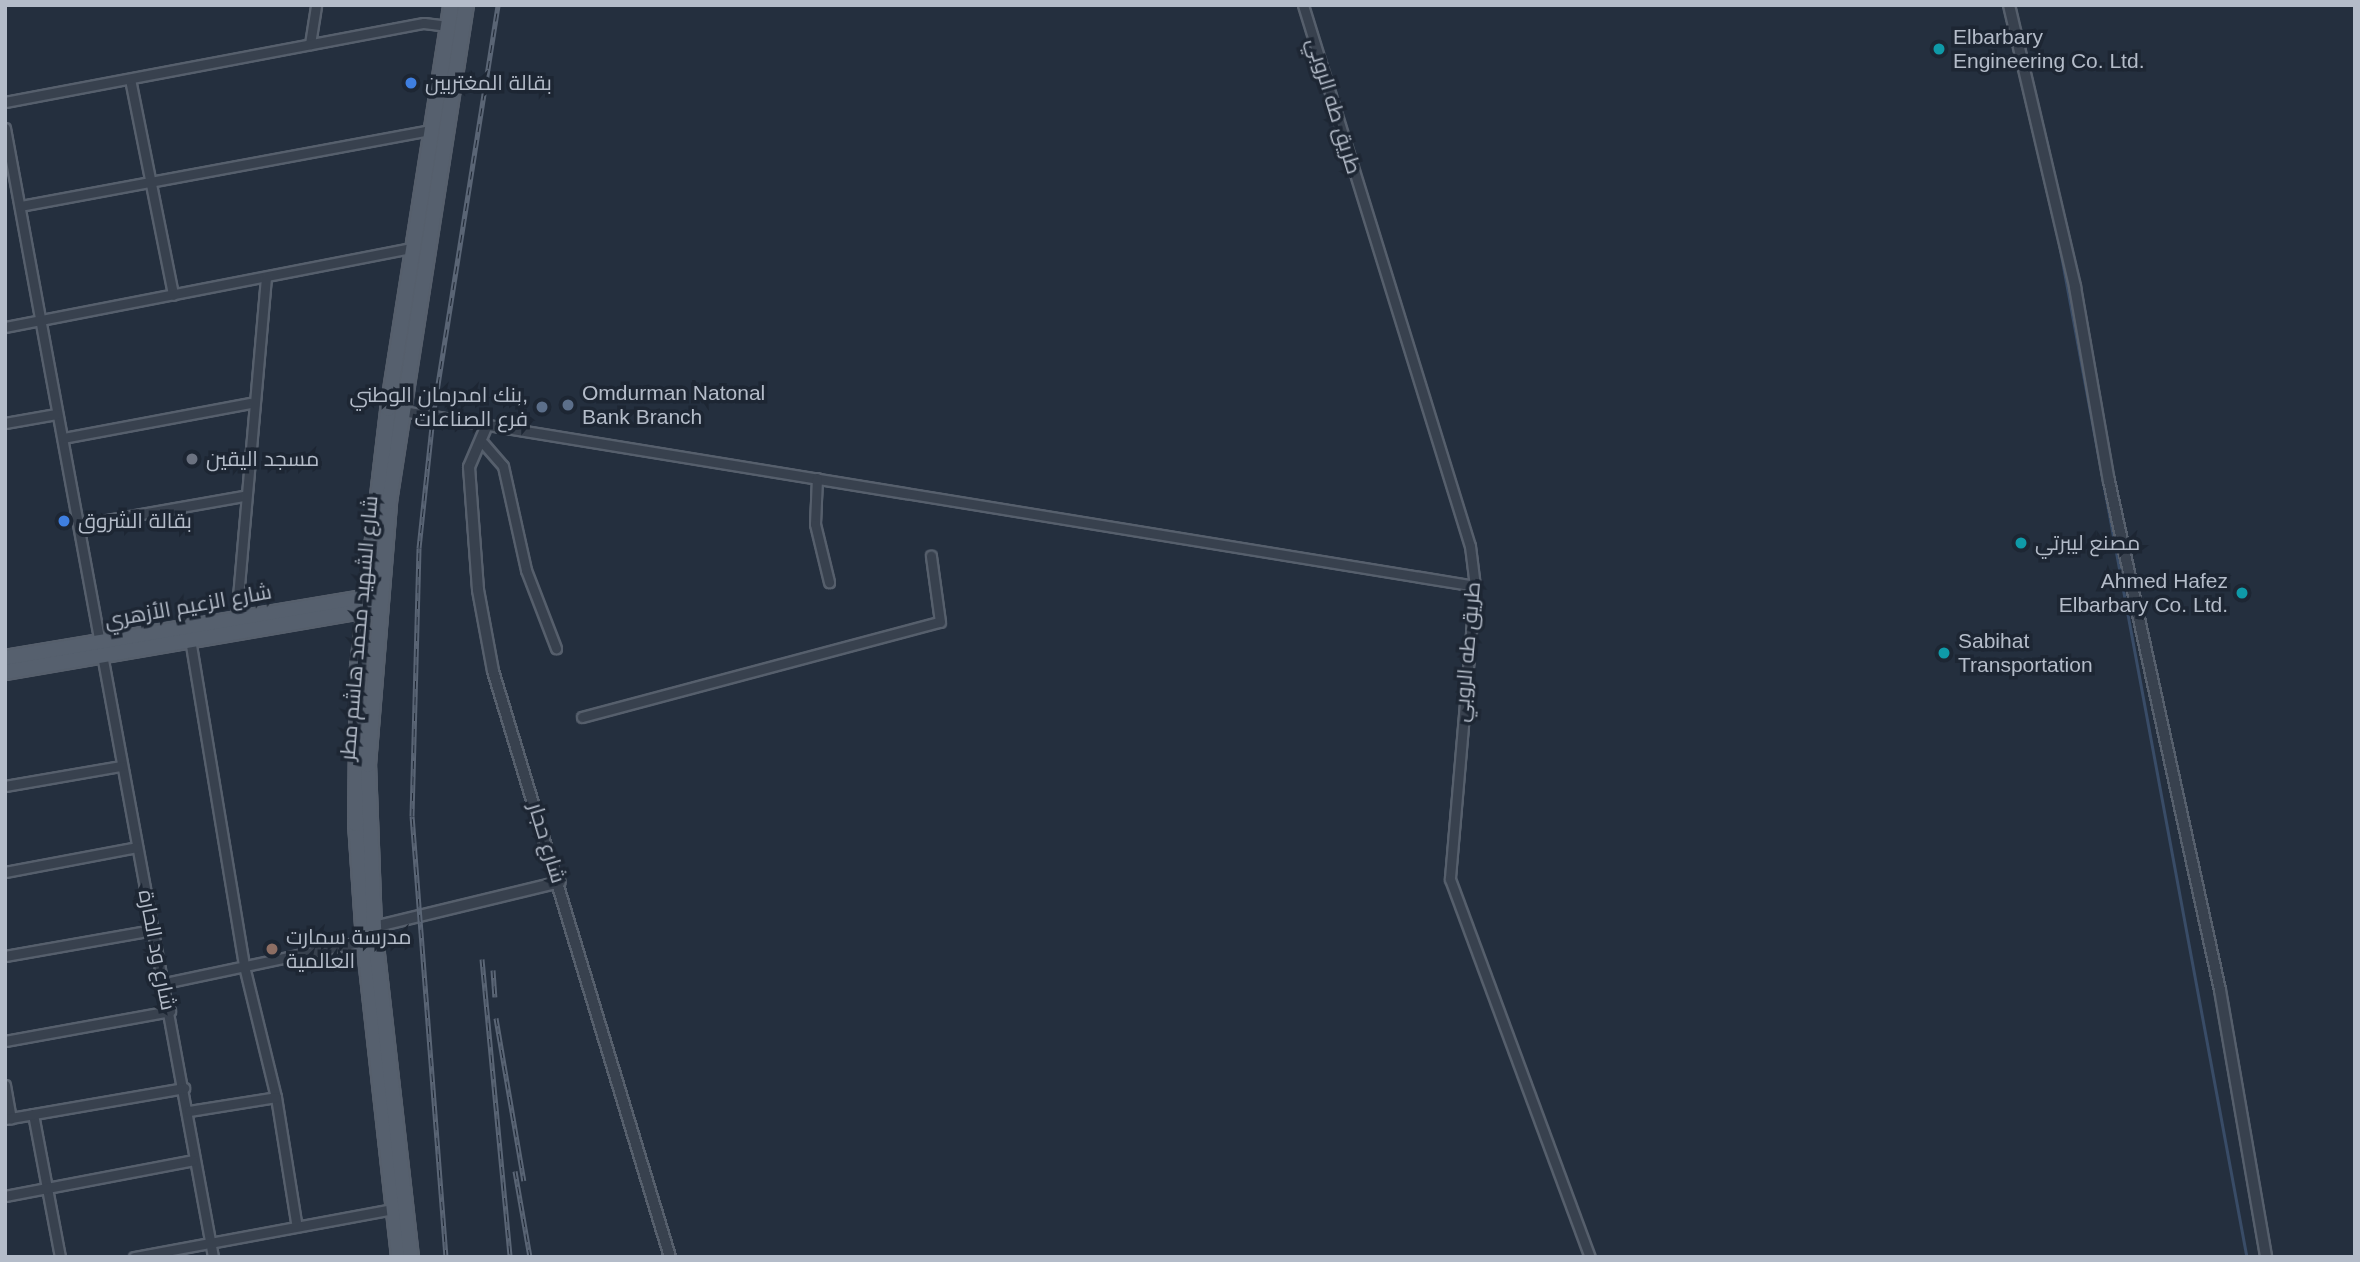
<!DOCTYPE html>
<meta charset="utf-8">
<style>
body{margin:0}
#map{position:relative;width:2360px;height:1262px;overflow:hidden;background:#242f3e;font-family:Helvetica,Cairo,sans-serif}
div>[style]{position:absolute}
.stream>*{height:2.5px;margin:-1.25px;padding:0 1.25px;transform-origin:1.25px;border-radius:1.25px;background:#394c67}
.roads{filter:drop-shadow(2px 0 #565f6c) drop-shadow(-2px 0 #565f6c) drop-shadow(0 2px #565f6c) drop-shadow(0 -2px #565f6c)}
.minor>*{height:9px;margin:-4.5px;padding:0 4.5px;transform-origin:4.5px;border-radius:4.5px;background:#38414e}
.tertiary>*{height:10px;margin:-5px;padding:0 5px;transform-origin:5px;border-radius:5px;background:#38414e}
.primary>*{height:14px;margin:-7px;padding:0 7px;transform-origin:7px;border-radius:7px;background:#56606e}
.rail>*{height:5px;margin-top:-2.5px;transform-origin:0;background:repeating-linear-gradient(90deg,#1d2633 0 8px,#5a6575 0 16px);box-sizing:border-box;border-block:2px solid #5a6575}
.dots>*{width:19px;height:19px;translate:-50% -50%;box-sizing:border-box;border:4px solid #1d2633;border-radius:50%}
span{translate:-50% -50%;white-space:nowrap;text-align:center;line-height:1.15;-webkit-text-stroke:7px #1d2633;paint-order:stroke}
.poi-label{font-size:21px;color:#b4bcc9}
.left{translate:0 -50%;text-align:left}
.right{translate:-100% -50%;text-align:right}
.street-label{font-size:21px;color:#b4bcc9}
.frame{position:absolute;inset:0;border:7px solid #b4bcc9;pointer-events:none}
</style>
<div id="map">
<div class="stream">
<i style="left:2057px;top:231px;width:1043px;rotate:79.51deg"></i>
</div>
<div class="roads">
<div class="minor">
<i style="left:1303px;top:5px;width:566px;rotate:72.85deg"></i>
<i style="left:1470px;top:546px;width:40px;rotate:82.9deg"></i>
<i style="left:1475px;top:586px;width:294px;rotate:94.9deg"></i>
<i style="left:1450px;top:879px;width:403px;rotate:69.7deg"></i>
<i style="left:310px;top:44px;width:39px;rotate:-81deg"></i>
<i style="left:130px;top:79px;width:220px;rotate:78.7deg"></i>
<i style="left:5px;top:102px;width:426px;rotate:-10.7deg"></i>
<i style="left:424px;top:23px;width:24px;rotate:7deg"></i>
<i style="left:5px;top:128px;width:1148px;rotate:79.56deg"></i>
<i style="left:20px;top:206px;width:419px;rotate:-10.5deg"></i>
<i style="left:5px;top:327px;width:415px;rotate:-11deg"></i>
<i style="left:402px;top:411px;width:1087px;rotate:9.26deg"></i>
<i style="left:5px;top:423px;width:52px;rotate:-10deg"></i>
<i style="left:63px;top:438px;width:190px;rotate:-10.6deg"></i>
<i style="left:483px;top:443px;width:30px;rotate:49deg"></i>
<i style="left:503px;top:466px;width:107px;rotate:77.5deg"></i>
<i style="left:526px;top:570px;width:84px;rotate:69deg"></i>
<i style="left:817px;top:478px;width:46px;rotate:92.5deg"></i>
<i style="left:815px;top:524px;width:60px;rotate:76.4deg"></i>
<i style="left:79px;top:525px;width:168px;rotate:-10deg"></i>
<i style="left:236px;top:620px;width:344px;rotate:-85deg"></i>
<i style="left:190px;top:639px;width:331px;rotate:80.6deg"></i>
<i style="left:244px;top:966px;width:135px;rotate:76.3deg"></i>
<i style="left:276px;top:1097px;width:127px;rotate:80.9deg"></i>
<i style="left:582px;top:717px;width:370px;rotate:-14.9deg"></i>
<i style="left:940px;top:622px;width:67px;rotate:-97.8deg"></i>
<i style="left:5px;top:786px;width:118px;rotate:-9.8deg"></i>
<i style="left:5px;top:872px;width:134px;rotate:-10.7deg"></i>
<i style="left:5px;top:956px;width:150px;rotate:-10deg"></i>
<i style="left:165px;top:983px;width:203px;rotate:-11.9deg"></i>
<i style="left:5px;top:1041px;width:168px;rotate:-10.3deg"></i>
<i style="left:5px;top:1085px;width:34px;rotate:80deg"></i>
<i style="left:189px;top:1111px;width:88px;rotate:-9.1deg"></i>
<i style="left:33px;top:1114px;width:146px;rotate:79.3deg"></i>
<i style="left:5px;top:1119px;width:182px;rotate:-9.8deg"></i>
<i style="left:5px;top:1196px;width:191px;rotate:-10.8deg"></i>
<i style="left:134px;top:1257px;width:263px;rotate:-10.5deg"></i>
</div>
<div class="tertiary">
<i style="left:2009px;top:5px;width:290px;rotate:76.8deg"></i>
<i style="left:2075px;top:287px;width:197px;rotate:80.1deg"></i>
<i style="left:2109px;top:481px;width:521px;rotate:77.7deg"></i>
<i style="left:2220px;top:990px;width:271px;rotate:80.2deg"></i>
<i style="left:487px;top:425px;width:46px;rotate:113.2deg"></i>
<i style="left:469px;top:467px;width:123px;rotate:85.8deg"></i>
<i style="left:478px;top:590px;width:82px;rotate:79.5deg"></i>
<i style="left:493px;top:671px;width:612px;rotate:73.19deg"></i>
<i style="left:374px;top:927px;width:191px;rotate:-13.6deg"></i>
</div>
<div class="primary">
<i style="left:5px;top:658px;width:374px;rotate:-9.5deg"></i>
<i style="left:5px;top:672px;width:373px;rotate:-9.7deg"></i>
<i style="left:399px;top:1257px;width:318px;rotate:-96.3deg"></i>
<i style="left:364px;top:941px;width:117px;rotate:-93.9deg"></i>
<i style="left:356px;top:824px;width:158px;rotate:-89.3deg"></i>
<i style="left:358px;top:666px;width:259px;rotate:-83.3deg"></i>
<i style="left:388px;top:409px;width:409px;rotate:-81.1deg"></i>
<i style="left:411px;top:1257px;width:332px;rotate:-96.4deg"></i>
<i style="left:374px;top:927px;width:162px;rotate:-92.1deg"></i>
<i style="left:368px;top:765px;width:264px;rotate:-85.4deg"></i>
<i style="left:389px;top:502px;width:503px;rotate:-81.19deg"></i>
</div>
</div>
<div class="rail">
<i style="left:482px;top:959px;width:299px;rotate:84.6deg"></i>
<i style="left:493px;top:970px;width:27px;rotate:86deg"></i>
<i style="left:496px;top:1018px;width:165px;rotate:80.3deg"></i>
<i style="left:515px;top:1171px;width:87px;rotate:80.1deg"></i>
<i style="left:446px;top:1257px;width:442px;rotate:-94.4deg"></i>
<i style="left:412px;top:816px;width:268px;rotate:-88.5deg"></i>
<i style="left:419px;top:548px;width:133px;rotate:-83.9deg"></i>
<i style="left:433px;top:416px;width:416px;rotate:-81deg"></i>
</div>
<div class="dots">
<i style="left:1939px;top:49px;background:#0f9aa8"></i>
<i style="left:411px;top:83px;background:#3f7fe0"></i>
<i style="left:568px;top:405px;background:#5c6f8a"></i>
<i style="left:542px;top:407px;background:#5c6f8a"></i>
<i style="left:192px;top:459px;background:#6b7280"></i>
<i style="left:64px;top:521px;background:#3f7fe0"></i>
<i style="left:2021px;top:543px;background:#0f9aa8"></i>
<i style="left:2242px;top:593px;background:#0f9aa8"></i>
<i style="left:1944px;top:653px;background:#0f9aa8"></i>
<i style="left:272px;top:949px;background:#8d6e63"></i>
</div>
<div class="poi-label">
<span class="left" style="left:1953px;top:49px">Elbarbary<br>Engineering Co. Ltd.</span>
<span class="left" style="left:425px;top:83px">بقالة المغتربين</span>
<span class="left" style="left:582px;top:405px">Omdurman Natonal<br>Bank Branch</span>
<span class="right" style="left:528px;top:407px">بنك امدرمان الوطني,<br>فرع الصناعات</span>
<span class="left" style="left:206px;top:459px">مسجد اليقين</span>
<span class="left" style="left:78px;top:521px">بقالة الشروق</span>
<span class="left" style="left:2035px;top:543px">مصنع ليبرتي</span>
<span class="right" style="left:2228px;top:593px">Ahmed Hafez<br>Elbarbary Co. Ltd.</span>
<span class="left" style="left:1958px;top:653px">Sabihat<br>Transportation</span>
<span class="left" style="left:286px;top:949px">مدرسة سمارت<br>العالمية</span>
</div>
<div class="street-label">
<span style="left:1334px;top:106px;rotate:73deg">طريق طه الروبي</span>
<span style="left:188px;top:606px;rotate:-10deg">شارع الزعيم الأزهري</span>
<span style="left:359px;top:628px;rotate:-85deg">شارع الشهيد محمد هاشم مطر</span>
<span style="left:1467px;top:652px;rotate:-85deg">طريق طه الروبي</span>
<span style="left:547px;top:843px;rotate:73deg">شارع حجار</span>
<span style="left:157px;top:950px;rotate:79deg">شارع ود الحارة</span>
</div>
<div class="frame"></div>
</div>
